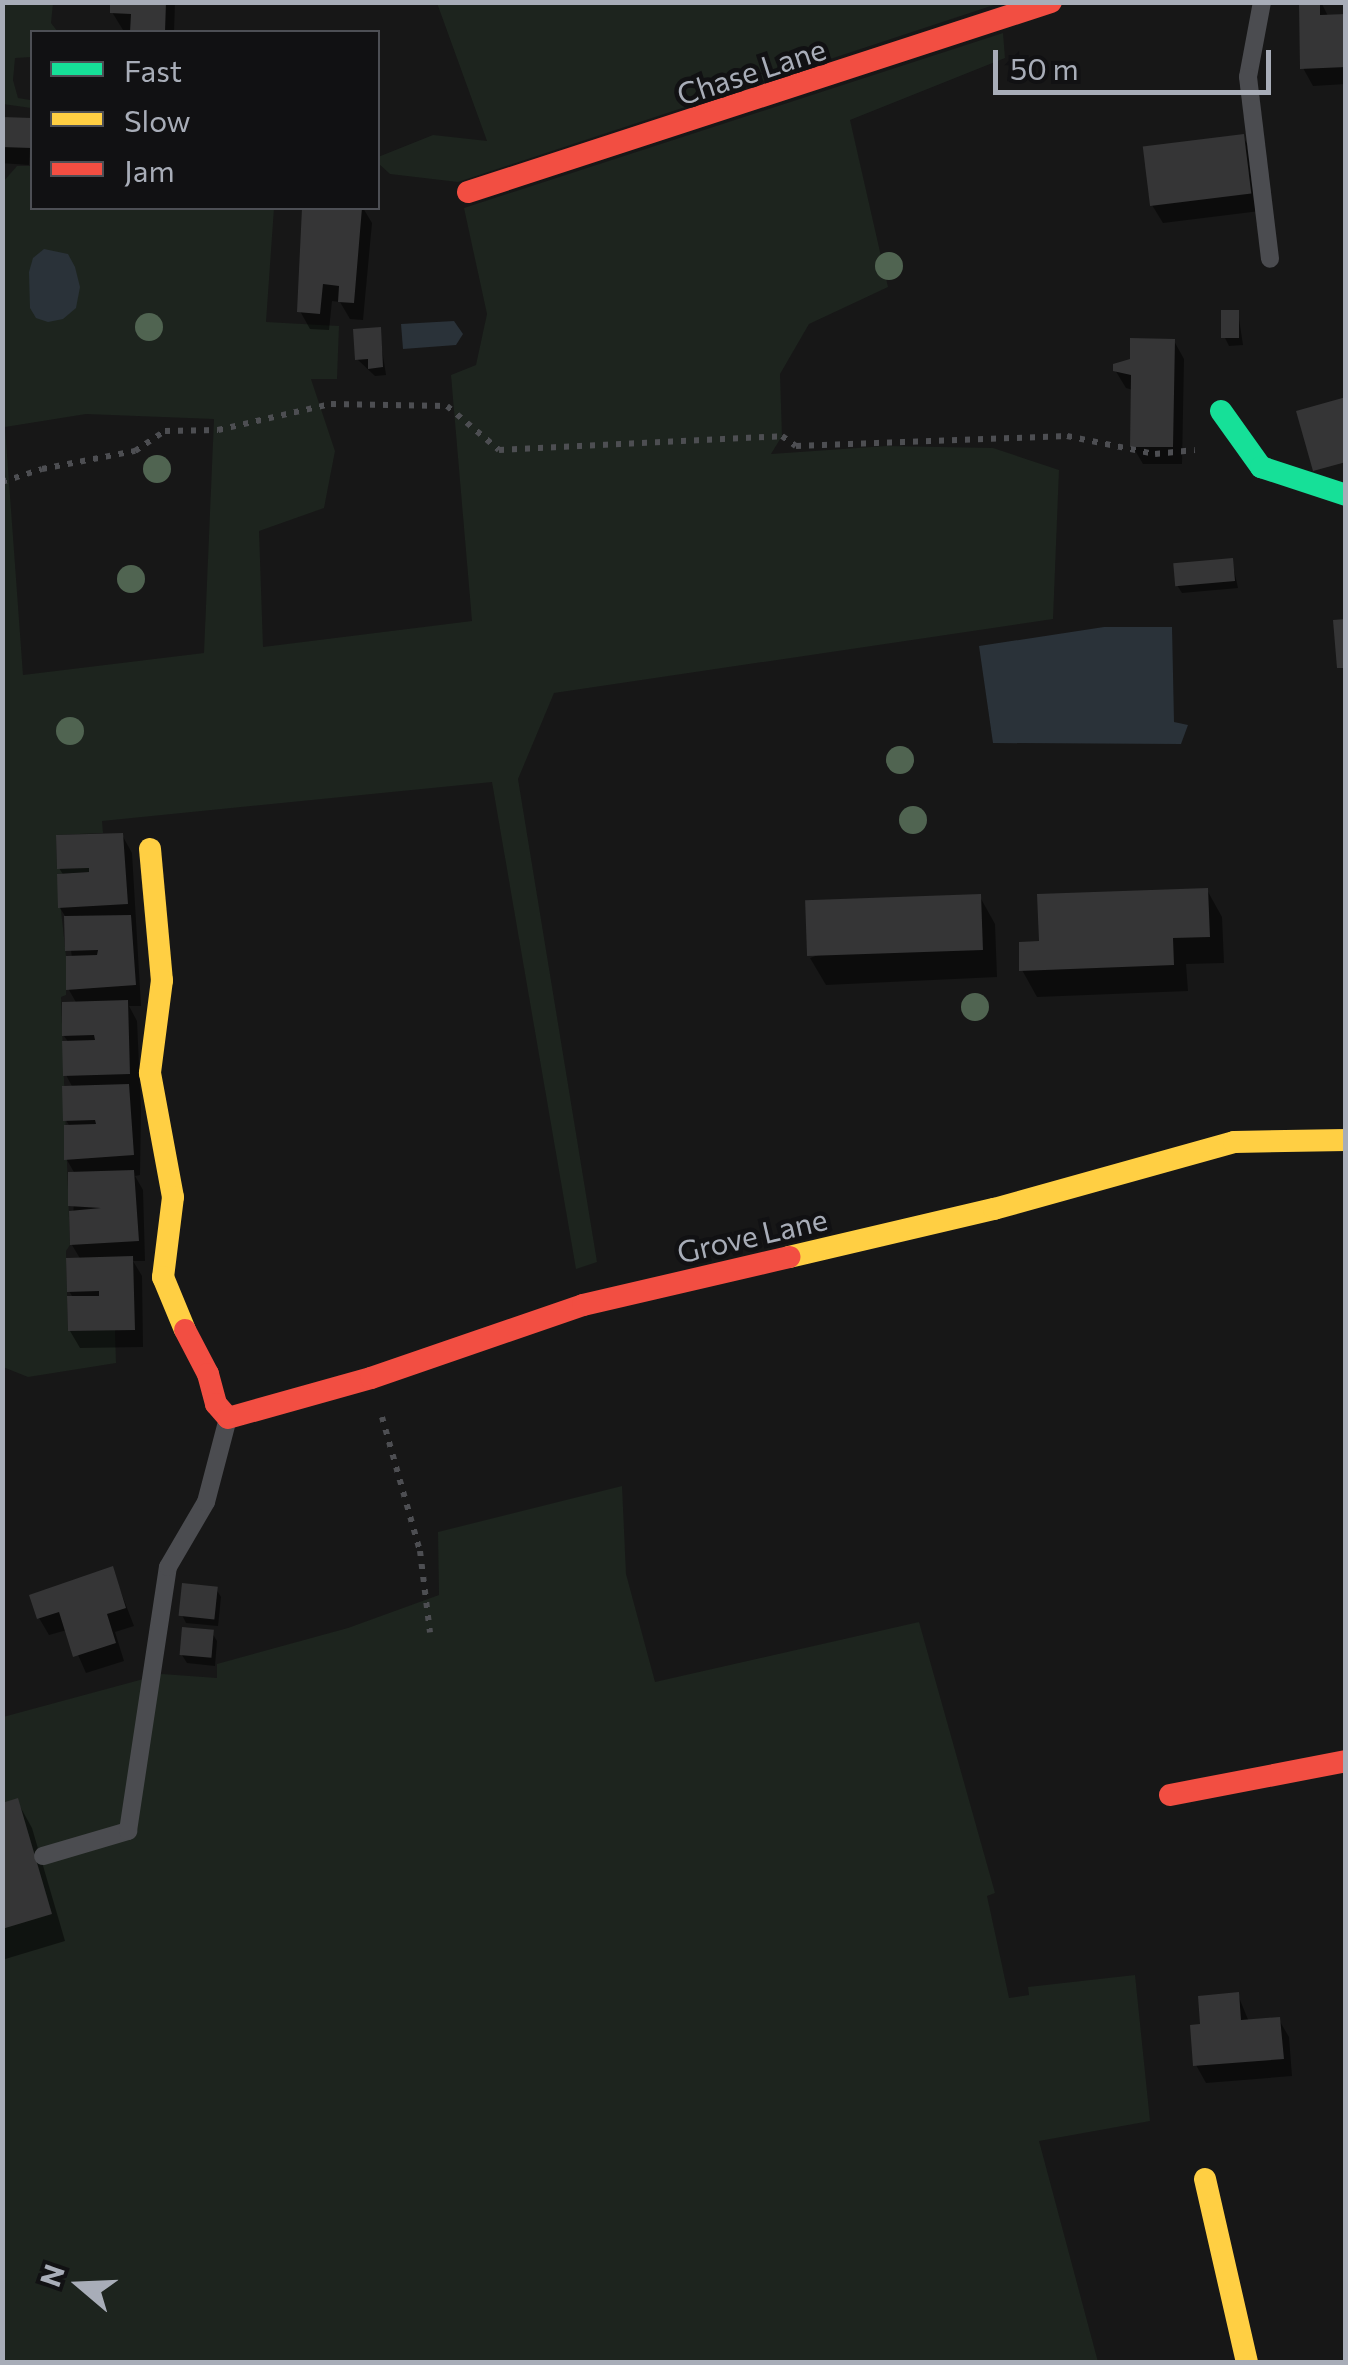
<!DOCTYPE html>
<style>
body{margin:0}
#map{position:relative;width:1348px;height:2365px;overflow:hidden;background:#171717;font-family:Commissioner,sans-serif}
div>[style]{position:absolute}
.green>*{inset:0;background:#1d241e}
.water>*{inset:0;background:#2a3239}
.shadow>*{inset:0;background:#0007;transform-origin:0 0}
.building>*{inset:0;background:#353536;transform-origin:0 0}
.path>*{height:6px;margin-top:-3px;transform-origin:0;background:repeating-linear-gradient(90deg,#4d4e52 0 5px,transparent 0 13px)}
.lane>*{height:18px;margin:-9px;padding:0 9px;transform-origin:9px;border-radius:9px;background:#4b4c50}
.fast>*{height:22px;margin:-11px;padding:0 11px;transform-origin:11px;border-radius:11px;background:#16e098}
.slow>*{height:22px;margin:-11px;padding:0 11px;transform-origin:11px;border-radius:11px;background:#ffcf43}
.jam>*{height:22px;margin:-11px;padding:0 11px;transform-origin:11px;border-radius:11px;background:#f24e42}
.trees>*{width:28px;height:28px;margin:-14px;border-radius:50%;background:#506451}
span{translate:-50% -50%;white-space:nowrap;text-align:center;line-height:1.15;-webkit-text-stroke:9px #111113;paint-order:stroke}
.street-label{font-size:30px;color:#a8adb8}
.frame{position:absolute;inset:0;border:5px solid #a8adb8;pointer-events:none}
.legend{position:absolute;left:30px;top:30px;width:350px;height:180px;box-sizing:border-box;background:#111113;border:2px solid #4d4f55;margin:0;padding:12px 18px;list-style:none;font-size:30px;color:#a8adb8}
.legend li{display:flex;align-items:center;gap:20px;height:50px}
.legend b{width:50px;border:2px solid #4d4f55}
.north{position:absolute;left:30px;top:2235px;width:100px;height:100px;-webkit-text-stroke:8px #111113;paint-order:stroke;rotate:289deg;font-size:28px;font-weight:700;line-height:40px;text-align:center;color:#a8adb8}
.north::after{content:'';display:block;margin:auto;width:35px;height:45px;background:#a8adb8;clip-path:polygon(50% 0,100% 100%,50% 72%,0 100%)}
.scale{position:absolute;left:993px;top:50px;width:278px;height:45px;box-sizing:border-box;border:5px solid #a8adb8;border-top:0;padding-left:12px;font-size:30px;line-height:35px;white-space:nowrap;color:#a8adb8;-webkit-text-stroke:8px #111113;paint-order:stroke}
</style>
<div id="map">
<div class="green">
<i style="clip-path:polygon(3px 2px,53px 3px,51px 23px,58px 32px,32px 32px,32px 57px,15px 58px,13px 80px,18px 98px,30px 100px,31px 108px,3px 104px)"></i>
<i style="clip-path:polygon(437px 3px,1000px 3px,458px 182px,390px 174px,378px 163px,378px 157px,433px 135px,487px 141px)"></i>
<i style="clip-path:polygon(evenodd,1003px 33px,1005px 58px,850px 120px,888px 287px,809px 324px,780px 374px,782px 436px,771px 454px,886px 446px,993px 448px,1059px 470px,1053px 619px,554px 693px,518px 779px,597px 1262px,576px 1269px,492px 782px,102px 821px,103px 833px,56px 835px,57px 869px,89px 868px,89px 872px,57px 874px,66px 956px,66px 995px,61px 997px,70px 1245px,66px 1251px,68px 1331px,115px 1330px,116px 1363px,28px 1377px,3px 1367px,3px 182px,17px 166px,32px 166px,32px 208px,274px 208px,266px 322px,339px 326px,337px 379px,311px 379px,335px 451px,324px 508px,259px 531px,263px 647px,472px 621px,451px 375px,476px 365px,487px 314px,464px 208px,1003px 33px,86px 414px,214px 419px,204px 653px,23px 675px,5px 427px,86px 414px)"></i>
<i style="clip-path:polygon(622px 1486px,626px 1574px,655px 1682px,919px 1622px,995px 1893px,987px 1896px,1009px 1998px,1029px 1995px,1028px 1987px,1135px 1975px,1150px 2121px,1039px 2141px,1098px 2362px,3px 2362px,3px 1717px,162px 1674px,217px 1678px,217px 1664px,348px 1628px,439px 1595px,438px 1532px)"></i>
</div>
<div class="water">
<i style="clip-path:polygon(44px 249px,68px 254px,75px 267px,80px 287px,76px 308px,63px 319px,48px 322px,36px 318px,30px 308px,29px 272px,33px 258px)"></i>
<i style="clip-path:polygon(454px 321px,463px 334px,456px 345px,403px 349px,401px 324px)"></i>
<i style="clip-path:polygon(1104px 627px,1172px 627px,1174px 722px,1188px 725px,1181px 744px,993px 743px,979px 646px)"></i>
</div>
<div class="shadow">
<i style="clip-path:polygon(113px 2px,175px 2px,174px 32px,123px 30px,112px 12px)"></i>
<i style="clip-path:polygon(1302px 2px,1321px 2px,1329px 18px,1346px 17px,1346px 84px,1313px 86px,1303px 68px)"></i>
<i style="left:2px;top:119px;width:30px;height:44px;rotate:4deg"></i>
<i style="clip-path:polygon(1243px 137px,1253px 154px,1260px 211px,1163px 223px,1152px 205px)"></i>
<i style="clip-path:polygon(305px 208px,363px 208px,372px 223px,363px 320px,350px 319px,340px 302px,332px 301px,329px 330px,310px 329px,300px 311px)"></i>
<i style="clip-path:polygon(1238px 312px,1243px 345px,1229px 346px,1225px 338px)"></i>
<i style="clip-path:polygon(379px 330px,386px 375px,375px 376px,357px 359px)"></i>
<i style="clip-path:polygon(1174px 341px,1184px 359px,1182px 464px,1143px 464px,1133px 447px,1133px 390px,1126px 388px,1115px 370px)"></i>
<i style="clip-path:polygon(1232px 561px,1238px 588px,1182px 593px,1177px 585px)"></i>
<i style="clip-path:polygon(122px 835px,132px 853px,141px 1006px,129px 1006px,137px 1021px,141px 1109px,140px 1175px,135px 1176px,143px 1190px,145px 1261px,133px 1261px,142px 1276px,143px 1347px,80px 1348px,70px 1331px,74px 1299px,69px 1291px,81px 1260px,72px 1245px,75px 1174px,67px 1160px,70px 1127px,66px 1120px,73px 1088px,66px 1075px,69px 1043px,64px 1036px,77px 1004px,69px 990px,72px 958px,67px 919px,60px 908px,64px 876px,59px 868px)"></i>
<i style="clip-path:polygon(1207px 890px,1222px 917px,1224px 963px,1186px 964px,1188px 991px,1037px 997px,1022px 970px,1041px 944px)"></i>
<i style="clip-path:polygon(980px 897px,995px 924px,997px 977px,826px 985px,810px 958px)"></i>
<i style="clip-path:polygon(112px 1569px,134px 1626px,115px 1632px,124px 1661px,86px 1673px,67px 1630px,49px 1635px,39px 1618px)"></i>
<i style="clip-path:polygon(216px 1589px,221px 1597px,218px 1626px,186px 1623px,182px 1615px)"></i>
<i style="clip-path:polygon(212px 1633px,217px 1641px,215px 1666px,187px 1663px,182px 1655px)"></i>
<i style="clip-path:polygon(17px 1801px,32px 1828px,65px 1941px,2px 1960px,2px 1805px)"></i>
<i style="clip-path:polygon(1238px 1995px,1249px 2022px,1279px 2020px,1289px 2037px,1292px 2076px,1206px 2083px,1196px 2065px,1203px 2026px)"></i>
</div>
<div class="building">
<i style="clip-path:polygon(110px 2px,166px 2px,165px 32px,130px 32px,131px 14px,110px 13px)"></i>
<i style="clip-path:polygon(1299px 2px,1320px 2px,1320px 15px,1346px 14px,1346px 67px,1300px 69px)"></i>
<i style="left:2px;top:117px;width:30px;height:30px;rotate:2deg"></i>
<i style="left:1244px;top:134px;width:60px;height:102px;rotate:83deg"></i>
<i style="clip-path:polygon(302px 208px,362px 208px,354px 303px,338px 302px,339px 286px,323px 284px,320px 314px,297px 312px)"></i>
<i style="left:1221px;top:310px;width:18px;height:28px"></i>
<i style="clip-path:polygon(381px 327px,383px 367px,368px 369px,368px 359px,355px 360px,353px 329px)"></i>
<i style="clip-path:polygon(1130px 338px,1175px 339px,1173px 447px,1130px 447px,1131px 375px,1113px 371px,1113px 364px,1130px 359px)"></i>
<i style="clip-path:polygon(1346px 397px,1346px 462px,1313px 471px,1296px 411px)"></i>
<i style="left:1233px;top:558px;width:23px;height:60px;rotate:85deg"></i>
<i style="clip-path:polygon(1346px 619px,1346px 668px,1337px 668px,1333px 620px)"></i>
<i style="clip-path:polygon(123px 833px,128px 904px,58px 908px,57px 874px,89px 872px,89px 868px,57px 869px,56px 835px)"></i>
<i style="clip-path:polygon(1208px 888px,1210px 937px,1173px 938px,1174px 965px,1019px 971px,1019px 942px,1039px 941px,1037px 894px)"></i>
<i style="left:981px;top:894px;width:56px;height:176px;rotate:88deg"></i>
<i style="clip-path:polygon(131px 915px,136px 985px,66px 990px,66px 956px,97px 955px,98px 950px,65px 951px,64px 916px)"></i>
<i style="clip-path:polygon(128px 1000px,130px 1074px,63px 1076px,62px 1041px,95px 1040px,94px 1035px,62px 1036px,62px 1002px)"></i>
<i style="clip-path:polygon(129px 1084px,134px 1155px,64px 1160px,64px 1125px,96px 1124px,95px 1120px,63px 1121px,62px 1086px)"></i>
<i style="clip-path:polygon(134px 1170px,139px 1241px,70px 1245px,69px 1211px,101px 1208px,68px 1206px,68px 1172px)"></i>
<i style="clip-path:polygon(133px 1256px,135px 1330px,68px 1331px,67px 1296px,99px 1296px,99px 1291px,67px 1292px,66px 1258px)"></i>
<i style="clip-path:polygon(113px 1566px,126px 1608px,107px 1614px,116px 1643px,73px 1657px,59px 1612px,37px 1619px,29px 1595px)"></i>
<i style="left:182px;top:1583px;width:36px;height:33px;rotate:6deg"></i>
<i style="left:182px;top:1627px;width:32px;height:28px;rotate:5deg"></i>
<i style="clip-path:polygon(18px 1798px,52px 1914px,2px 1929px,2px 1803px)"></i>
<i style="clip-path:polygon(1239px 1992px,1241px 2020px,1280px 2017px,1284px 2059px,1193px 2066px,1190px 2025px,1200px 2024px,1198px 1996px)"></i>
</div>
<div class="path">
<i style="left:2px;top:482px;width:42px;rotate:-18deg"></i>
<i style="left:42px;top:469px;width:95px;rotate:-11deg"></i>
<i style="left:135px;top:451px;width:36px;rotate:-34deg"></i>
<i style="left:165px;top:431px;width:53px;rotate:-1.1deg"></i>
<i style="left:218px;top:430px;width:116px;rotate:-13deg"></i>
<i style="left:331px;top:404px;width:116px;rotate:1deg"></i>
<i style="left:447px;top:406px;width:68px;rotate:40.2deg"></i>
<i style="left:499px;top:450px;width:283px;rotate:-2.8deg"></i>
<i style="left:782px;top:436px;width:17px;rotate:36deg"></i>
<i style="left:796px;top:446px;width:271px;rotate:-2.1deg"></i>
<i style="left:1067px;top:436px;width:90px;rotate:11.6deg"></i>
<i style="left:1155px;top:454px;width:40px;rotate:-5.7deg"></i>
<i style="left:382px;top:1417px;width:139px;rotate:74.2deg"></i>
<i style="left:420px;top:1551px;width:82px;rotate:83deg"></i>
</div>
<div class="lane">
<i style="left:1262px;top:2px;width:76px;rotate:100.6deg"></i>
<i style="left:1248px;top:77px;width:183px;rotate:83.1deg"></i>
<i style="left:43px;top:1856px;width:89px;rotate:-16.4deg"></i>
<i style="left:128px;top:1831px;width:267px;rotate:-81.4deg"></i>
<i style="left:168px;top:1567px;width:75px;rotate:-59.7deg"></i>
<i style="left:206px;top:1502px;width:83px;rotate:-75.3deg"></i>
</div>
<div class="fast">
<i style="left:1221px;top:411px;width:69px;rotate:54.5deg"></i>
<i style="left:1261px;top:467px;width:89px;rotate:18.2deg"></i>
</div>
<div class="slow">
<i style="left:150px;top:849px;width:132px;rotate:84.8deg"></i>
<i style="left:162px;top:980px;width:94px;rotate:97.4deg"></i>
<i style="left:150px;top:1073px;width:126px;rotate:79.5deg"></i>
<i style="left:173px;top:1197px;width:81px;rotate:97.1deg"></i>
<i style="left:163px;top:1277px;width:57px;rotate:67.5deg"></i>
<i style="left:789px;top:1257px;width:211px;rotate:-13.2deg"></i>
<i style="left:994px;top:1209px;width:249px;rotate:-15.6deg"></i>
<i style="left:1234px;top:1142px;width:112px;rotate:-1deg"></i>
<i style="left:1205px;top:2179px;width:188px;rotate:77.1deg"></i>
</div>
<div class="jam">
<i style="left:468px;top:192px;width:613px;rotate:-18.05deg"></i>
<i style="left:185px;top:1330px;width:50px;rotate:62.4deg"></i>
<i style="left:208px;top:1374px;width:31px;rotate:75deg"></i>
<i style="left:216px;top:1404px;width:18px;rotate:49deg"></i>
<i style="left:228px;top:1418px;width:148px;rotate:-15.6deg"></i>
<i style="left:371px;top:1378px;width:224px;rotate:-19deg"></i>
<i style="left:583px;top:1305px;width:212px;rotate:-13.1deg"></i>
<i style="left:1170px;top:1795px;width:179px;rotate:-10.9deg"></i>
</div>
<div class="trees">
<i style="left:889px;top:266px"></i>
<i style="left:149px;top:327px"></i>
<i style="left:157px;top:469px"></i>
<i style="left:131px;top:579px"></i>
<i style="left:70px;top:731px"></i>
<i style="left:900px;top:760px"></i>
<i style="left:913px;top:820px"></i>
<i style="left:975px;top:1007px"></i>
</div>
<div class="street-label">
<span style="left:751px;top:71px;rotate:-18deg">Chase Lane</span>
<span style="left:752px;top:1235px;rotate:-13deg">Grove Lane</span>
</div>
<div class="frame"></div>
<ul class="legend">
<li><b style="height:12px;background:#16e098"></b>Fast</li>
<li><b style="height:12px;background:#ffcf43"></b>Slow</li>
<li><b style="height:12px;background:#f24e42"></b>Jam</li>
</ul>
<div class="north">N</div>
<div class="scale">50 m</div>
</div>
